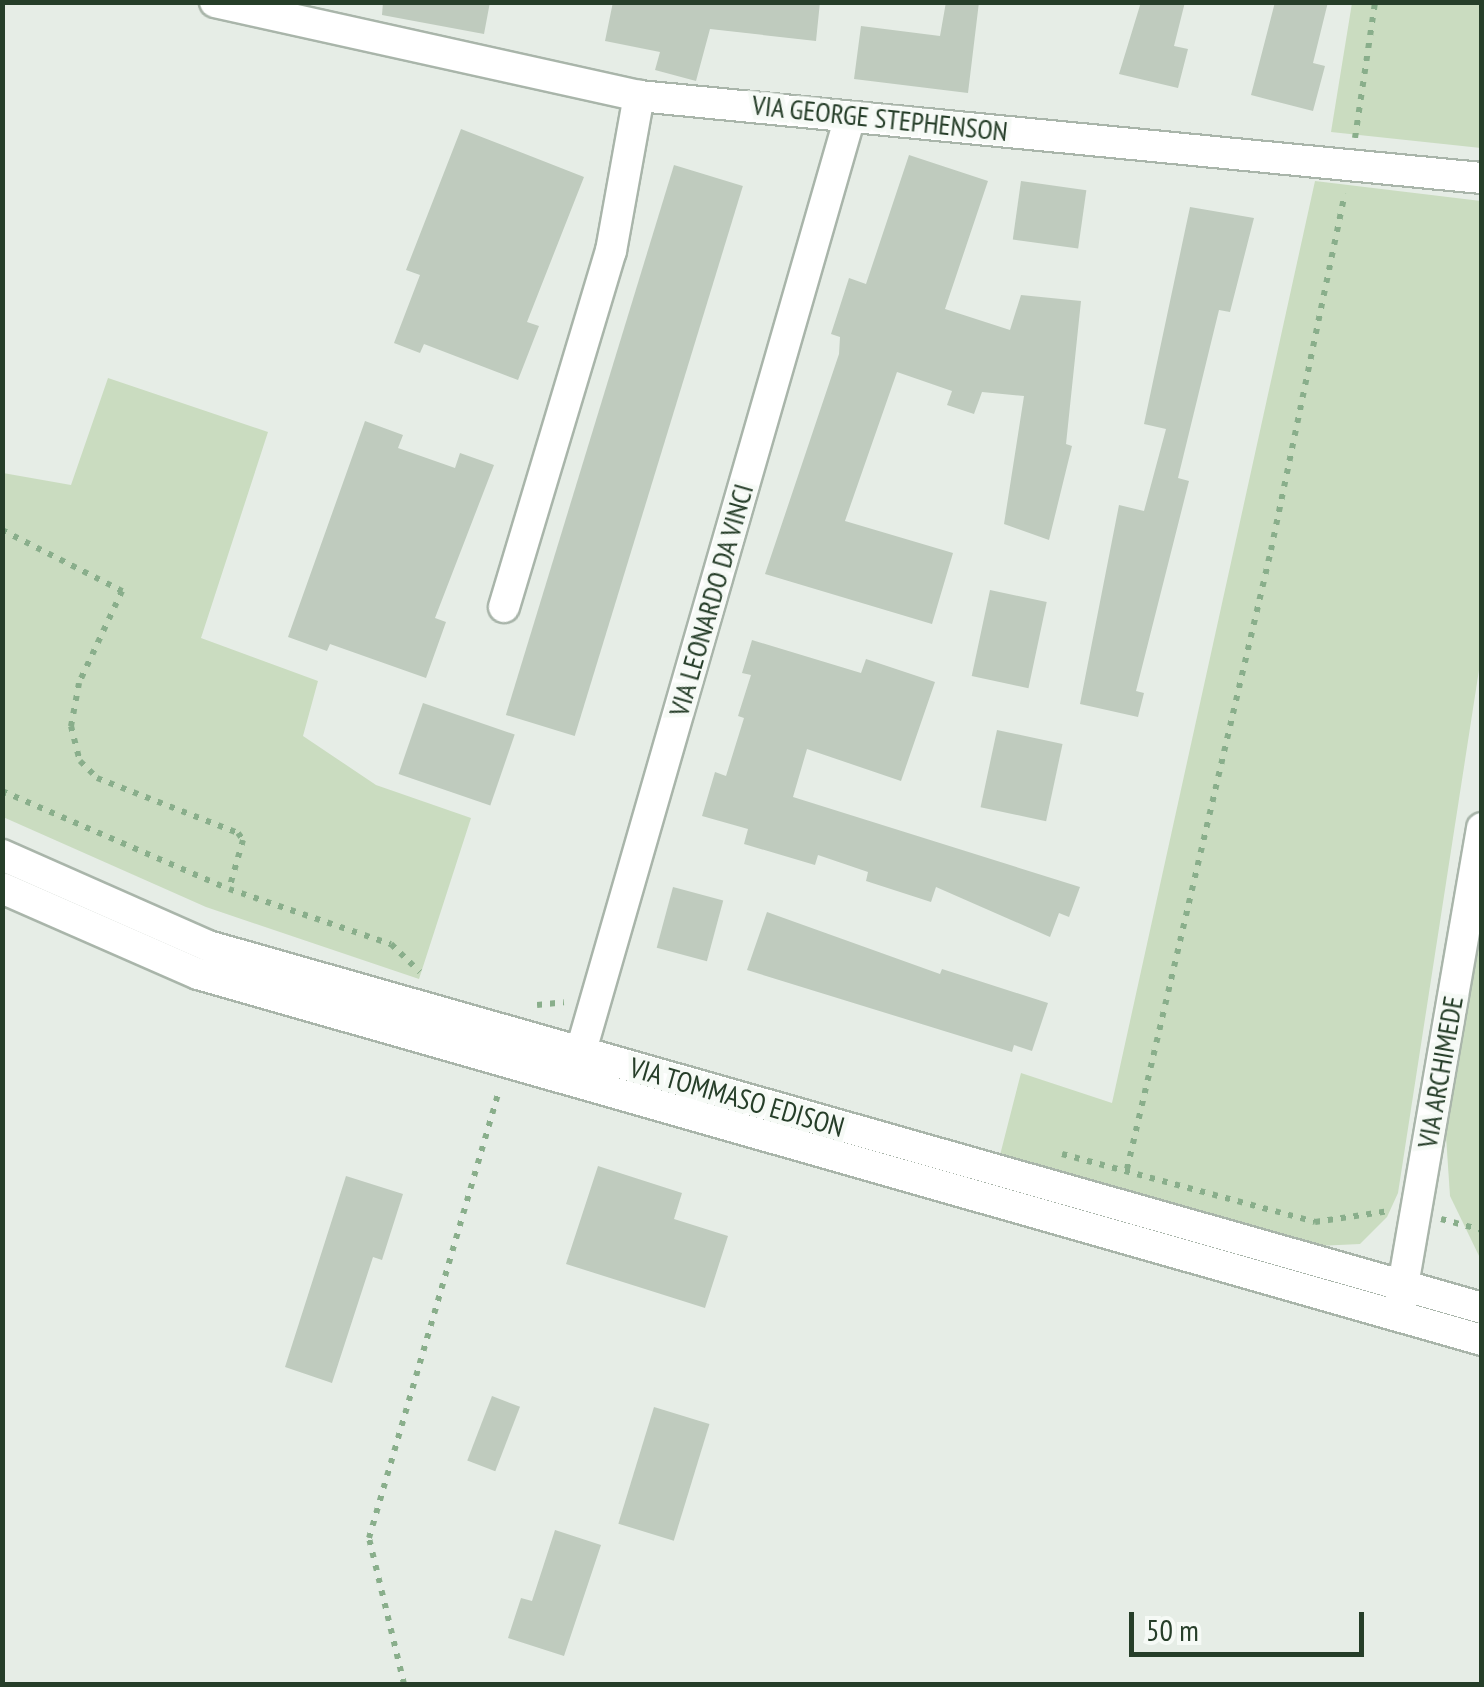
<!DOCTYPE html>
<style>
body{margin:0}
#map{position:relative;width:1484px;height:1687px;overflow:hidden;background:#e6ede6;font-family:"PT Sans Narrow",sans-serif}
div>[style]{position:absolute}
.green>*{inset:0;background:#cadcc0}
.building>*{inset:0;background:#bfcbbe;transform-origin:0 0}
.path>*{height:6px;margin-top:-3px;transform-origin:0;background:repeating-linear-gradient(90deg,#89ae8b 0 5px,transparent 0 13px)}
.roads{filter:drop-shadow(2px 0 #a9b5aa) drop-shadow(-2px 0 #a9b5aa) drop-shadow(0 2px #a9b5aa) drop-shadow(0 -2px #a9b5aa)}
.minor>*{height:30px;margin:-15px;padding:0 15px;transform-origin:15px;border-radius:15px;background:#fff}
.tertiary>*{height:30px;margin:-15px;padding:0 15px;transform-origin:15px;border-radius:15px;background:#fff}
span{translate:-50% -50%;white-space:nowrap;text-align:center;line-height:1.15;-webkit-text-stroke:9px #f6faf6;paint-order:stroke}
.street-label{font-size:28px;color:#263e29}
.frame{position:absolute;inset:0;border:5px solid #263e29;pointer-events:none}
.scale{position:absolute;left:1129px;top:1612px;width:235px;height:45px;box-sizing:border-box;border:5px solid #263e29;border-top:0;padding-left:12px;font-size:30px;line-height:35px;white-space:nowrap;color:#263e29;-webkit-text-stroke:8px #f6faf6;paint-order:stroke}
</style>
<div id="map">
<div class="green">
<i style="clip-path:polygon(1352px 3px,1481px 3px,1481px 148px,1331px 132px)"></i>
<i style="clip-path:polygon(1315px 181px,1481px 201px,1481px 657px,1398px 1193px,1387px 1217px,1360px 1244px,1317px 1246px,999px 1159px,1021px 1073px,1112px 1103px)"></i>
<i style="clip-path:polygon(108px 378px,268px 432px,201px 638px,318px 681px,303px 736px,376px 785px,471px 818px,419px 979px,206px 907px,3px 817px,3px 473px,71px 485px)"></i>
<i style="clip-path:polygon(1481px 920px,1482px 1260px,1481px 1260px,1450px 1196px,1446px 1136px)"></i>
</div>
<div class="building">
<i style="clip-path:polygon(383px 2px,490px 2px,484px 34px,382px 15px)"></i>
<i style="clip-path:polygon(613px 2px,820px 2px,816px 41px,710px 29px,696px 81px,655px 70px,660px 52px,605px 41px)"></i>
<i style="clip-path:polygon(946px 2px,979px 2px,968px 93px,854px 79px,861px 26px,940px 36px)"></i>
<i style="clip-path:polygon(1141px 2px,1185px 2px,1174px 46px,1188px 49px,1178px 88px,1119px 74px)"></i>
<i style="clip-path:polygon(1275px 2px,1328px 2px,1313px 63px,1325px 66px,1313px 111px,1251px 95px)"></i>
<i style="clip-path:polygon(461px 129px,584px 177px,527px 322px,539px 326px,518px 380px,424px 344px,420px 353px,394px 343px,420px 275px,406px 270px)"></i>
<i style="clip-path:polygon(909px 155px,988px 181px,945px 309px,1010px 330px,1021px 295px,1081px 301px,1066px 444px,1072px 446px,1049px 540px,1004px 524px,1024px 396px,982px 392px,974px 414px,947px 405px,952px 391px,897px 372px,845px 521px,953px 553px,932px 624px,765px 574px,839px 354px,840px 337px,831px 334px,849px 278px,866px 284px)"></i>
<i style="left:674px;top:165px;width:72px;height:575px;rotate:17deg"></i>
<i style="left:1021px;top:181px;width:66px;height:59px;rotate:8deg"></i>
<i style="clip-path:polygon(1190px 207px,1254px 218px,1230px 312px,1219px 310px,1178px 478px,1189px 481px,1136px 691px,1144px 693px,1138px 717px,1080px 704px,1119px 505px,1144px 511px,1166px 429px,1144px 424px)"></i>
<i style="clip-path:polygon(365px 421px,403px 435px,398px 448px,455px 468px,460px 453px,494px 465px,435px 618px,446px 622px,426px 678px,330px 644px,327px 651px,288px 637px)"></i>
<i style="left:990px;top:590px;width:58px;height:88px;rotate:12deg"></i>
<i style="clip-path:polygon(752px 640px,861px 673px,866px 659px,935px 682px,901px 781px,807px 749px,793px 797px,1080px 887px,1069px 917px,1059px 913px,1050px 937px,936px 887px,931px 902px,866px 881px,868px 872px,818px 855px,815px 865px,744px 844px,748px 829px,702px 816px,715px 772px,726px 776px,744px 718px,738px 716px,751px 675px,742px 673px)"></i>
<i style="left:423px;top:703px;width:97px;height:75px;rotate:19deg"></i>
<i style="left:997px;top:730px;width:67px;height:79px;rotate:12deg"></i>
<i style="left:673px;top:887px;width:52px;height:63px;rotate:15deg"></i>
<i style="clip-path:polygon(767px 912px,940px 974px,942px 969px,1048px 1003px,1032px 1051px,1014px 1045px,1012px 1052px,747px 970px)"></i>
<i style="clip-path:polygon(598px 1166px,682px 1193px,674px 1219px,728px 1236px,705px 1308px,566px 1264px)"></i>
<i style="clip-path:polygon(346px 1176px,403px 1194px,382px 1260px,373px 1257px,332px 1383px,285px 1367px)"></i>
<i style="left:492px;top:1396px;width:30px;height:69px;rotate:21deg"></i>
<i style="left:654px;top:1407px;width:58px;height:122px;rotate:17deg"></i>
<i style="clip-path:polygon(555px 1530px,601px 1545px,564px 1656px,508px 1638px,521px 1598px,532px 1601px)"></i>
</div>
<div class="path">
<i style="left:1355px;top:138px;width:137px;rotate:-81.6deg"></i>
<i style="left:2px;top:530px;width:135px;rotate:26.9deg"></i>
<i style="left:122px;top:591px;width:102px;rotate:115.1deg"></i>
<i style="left:79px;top:683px;width:44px;rotate:100.5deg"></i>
<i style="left:71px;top:726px;width:36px;rotate:76deg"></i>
<i style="left:80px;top:761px;width:24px;rotate:45deg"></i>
<i style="left:97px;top:778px;width:151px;rotate:21.3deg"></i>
<i style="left:238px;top:833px;width:9px;rotate:54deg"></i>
<i style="left:243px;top:840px;width:51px;rotate:105.9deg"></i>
<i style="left:2px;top:791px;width:247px;rotate:23.4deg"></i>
<i style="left:229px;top:889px;width:171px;rotate:18.8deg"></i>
<i style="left:391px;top:944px;width:40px;rotate:44deg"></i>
<i style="left:537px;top:1005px;width:27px;rotate:-6deg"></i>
<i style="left:1062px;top:1154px;width:262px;rotate:15deg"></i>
<i style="left:1315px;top:1222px;width:75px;rotate:-8.5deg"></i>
<i style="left:1127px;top:1169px;width:636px;rotate:-76.9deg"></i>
<i style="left:1271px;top:550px;width:364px;rotate:-78.3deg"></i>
<i style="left:1441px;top:1219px;width:42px;rotate:15deg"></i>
<i style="left:404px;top:1684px;width:150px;rotate:-103.5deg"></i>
<i style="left:369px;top:1538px;width:466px;rotate:-73.8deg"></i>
</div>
<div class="roads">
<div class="minor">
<i style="left:215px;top:2px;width:434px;rotate:12.5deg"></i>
<i style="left:639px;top:96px;width:847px;rotate:5.56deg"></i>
<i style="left:504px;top:607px;width:372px;rotate:-73.3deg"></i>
<i style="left:611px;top:251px;width:158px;rotate:-79.8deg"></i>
<i style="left:574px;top:1075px;width:997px;rotate:-73.93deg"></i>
</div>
<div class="tertiary">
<i style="left:2px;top:855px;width:225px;rotate:23.8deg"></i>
<i style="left:208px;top:946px;width:1324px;rotate:15.86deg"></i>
<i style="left:2px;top:888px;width:214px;rotate:23.7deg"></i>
<i style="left:198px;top:974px;width:1335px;rotate:15.91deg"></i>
<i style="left:1400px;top:1303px;width:482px;rotate:-80.2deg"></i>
</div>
</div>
<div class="street-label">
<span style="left:880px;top:118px;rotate:6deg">VIA GEORGE STEPHENSON</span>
<span style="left:711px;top:600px;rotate:-74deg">VIA LEONARDO DA VINCI</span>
<span style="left:1440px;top:1072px;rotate:-80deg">VIA ARCHIMEDE</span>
<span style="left:737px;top:1097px;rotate:16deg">VIA TOMMASO EDISON</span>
</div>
<div class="frame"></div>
<div class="scale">50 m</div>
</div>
